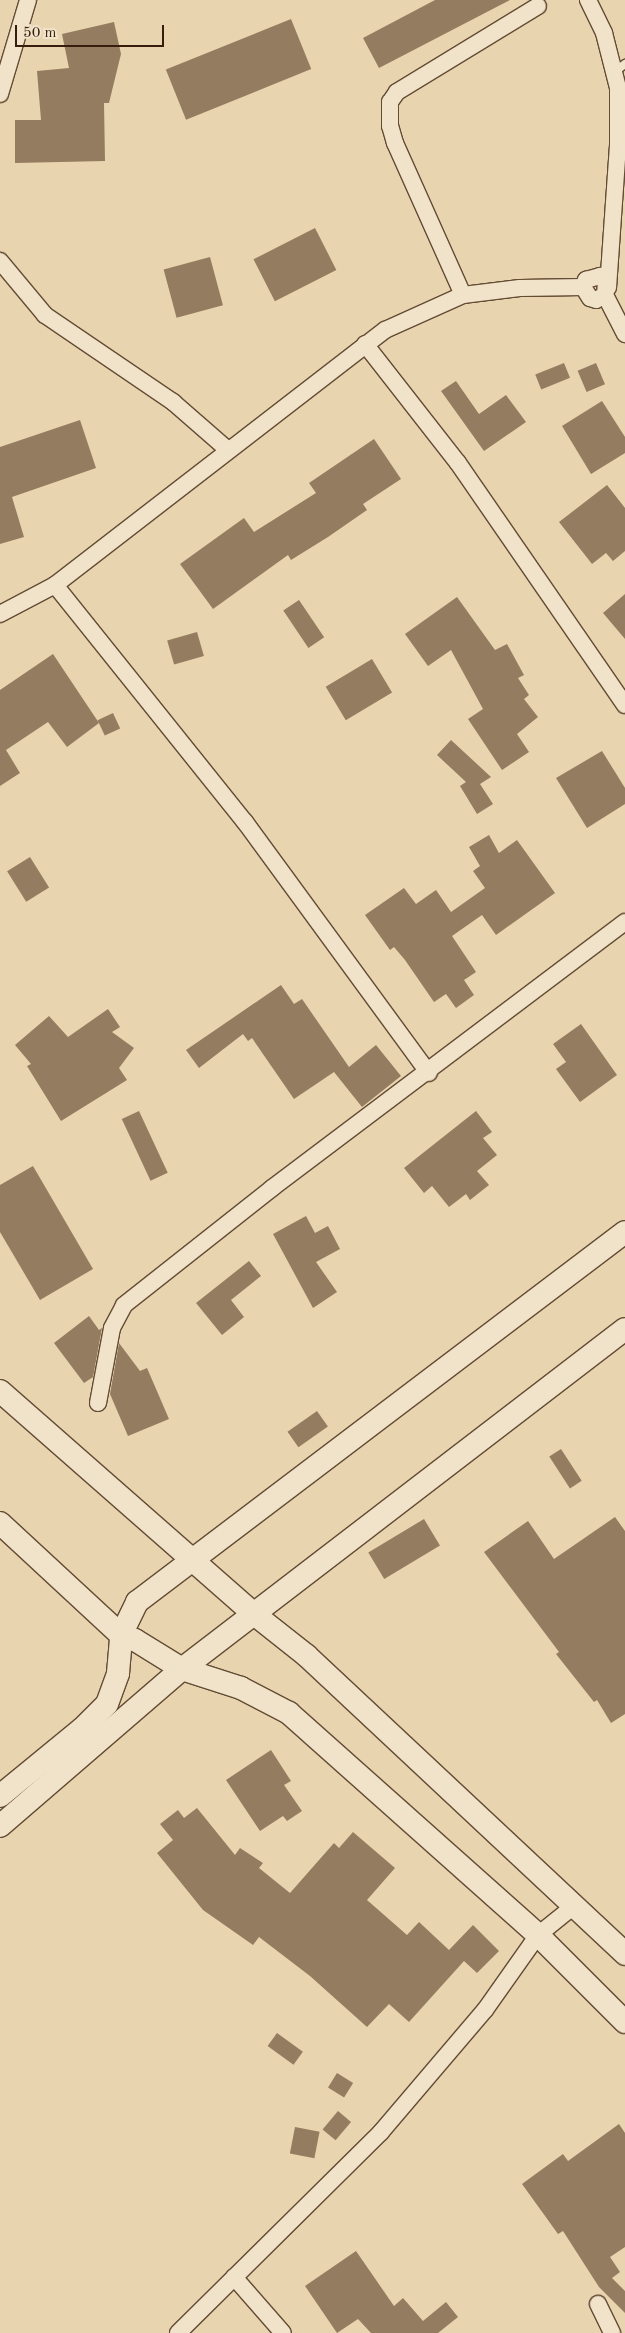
<!DOCTYPE html>
<style>
body{margin:0}
#map{position:relative;width:625px;height:2333px;overflow:hidden;background:#e8d4ae;font-family:"Old Standard TT",serif}
div>[style]{position:absolute}
.building>*{inset:0;background:#947c60;transform-origin:0 0}
.roads{filter:drop-shadow(1px 0 #644b34) drop-shadow(-1px 0 #644b34) drop-shadow(0 1px #644b34) drop-shadow(0 -1px #644b34)}
.lane>*{height:8px;margin:-4px;padding:0 4px;transform-origin:4px;border-radius:4px;background:#f0e3ca}
.street>*{height:16px;margin:-8px;padding:0 8px;transform-origin:8px;border-radius:8px;background:#f0e3ca}
.secondary>*{height:22px;margin:-11px;padding:0 11px;transform-origin:11px;border-radius:11px;background:#f0e3ca}
span{translate:-50% -50%;white-space:nowrap;text-align:center;line-height:1.15;-webkit-text-stroke:4px #f0e3ca;paint-order:stroke}
.scale{position:absolute;left:15px;top:25px;width:149px;height:22px;box-sizing:border-box;border:2px solid #381d0c;border-top:0;padding-left:6px;font-size:15px;line-height:18px;white-space:nowrap;color:#381d0c;-webkit-text-stroke:4px #f0e3ca;paint-order:stroke}
</style>
<div id="map">
<div class="building">
<i style="clip-path:polygon(435px 0,510px 0,379px 68px,363px 38px)"></i>
<i style="left:291px;top:19px;width:54px;height:135px;rotate:68deg"></i>
<i style="clip-path:polygon(114px 22px,121px 54px,109px 103px,104px 103px,105px 161px,15px 163px,15px 120px,41px 120px,37px 71px,69px 68px,62px 34px)"></i>
<i style="left:315px;top:228px;width:47px;height:69px;rotate:63deg"></i>
<i style="left:210px;top:257px;width:50px;height:48px;rotate:75deg"></i>
<i style="left:564px;top:363px;width:16px;height:31px;rotate:68deg"></i>
<i style="left:596px;top:363px;width:23px;height:20px;rotate:67deg"></i>
<i style="clip-path:polygon(456px 381px,479px 414px,506px 395px,526px 422px,484px 451px,441px 391px)"></i>
<i style="clip-path:polygon(602px 401px,625px 437px,625px 453px,591px 474px,562px 426px)"></i>
<i style="clip-path:polygon(80px 420px,96px 468px,12px 497px,24px 537px,0 544px,0 447px)"></i>
<i style="clip-path:polygon(374px 439px,401px 479px,363px 504px,367px 510px,328px 537px,291px 560px,288px 555px,213px 609px,180px 564px,244px 518px,254px 532px,316px 493px,309px 483px)"></i>
<i style="clip-path:polygon(607px 485px,625px 508px,625px 551px,613px 561px,606px 553px,592px 564px,559px 522px)"></i>
<i style="clip-path:polygon(625px 594px,625px 639px,603px 613px)"></i>
<i style="clip-path:polygon(457px 597px,495px 650px,507px 644px,524px 675px,518px 678px,529px 695px,524px 699px,538px 717px,517px 734px,529px 752px,502px 770px,468px 719px,483px 709px,451px 650px,428px 666px,405px 634px)"></i>
<i style="left:299px;top:600px;width:45px;height:19px;rotate:56deg"></i>
<i style="left:197px;top:632px;width:25px;height:31px;rotate:74deg"></i>
<i style="clip-path:polygon(53px 654px,99px 723px,67px 747px,48px 722px,6px 750px,20px 773px,0 786px,0 690px)"></i>
<i style="left:372px;top:659px;width:39px;height:54px;rotate:59deg"></i>
<i style="left:113px;top:713px;width:17px;height:17px;rotate:65deg"></i>
<i style="clip-path:polygon(451px 740px,491px 777px,480px 784px,493px 804px,477px 814px,460px 786px,466px 782px,437px 755px)"></i>
<i style="clip-path:polygon(602px 751px,625px 788px,625px 804px,587px 828px,556px 778px)"></i>
<i style="clip-path:polygon(489px 835px,499px 853px,517px 840px,555px 893px,496px 935px,482px 915px,452px 936px,476px 972px,464px 980px,474px 995px,456px 1008px,446px 994px,434px 1002px,405px 960px,394px 947px,390px 950px,365px 915px,404px 888px,416px 904px,436px 890px,451px 912px,485px 888px,473px 871px,480px 866px,469px 847px)"></i>
<i style="left:30px;top:857px;width:36px;height:27px;rotate:58deg"></i>
<i style="clip-path:polygon(281px 985px,294px 1004px,302px 999px,349px 1067px,376px 1045px,401px 1076px,362px 1107px,334px 1072px,294px 1099px,252px 1038px,248px 1041px,243px 1034px,199px 1068px,186px 1050px)"></i>
<i style="clip-path:polygon(108px 1009px,120px 1027px,112px 1032px,134px 1048px,119px 1068px,127px 1080px,61px 1121px,27px 1066px,31px 1064px,15px 1045px,49px 1016px,68px 1037px)"></i>
<i style="clip-path:polygon(581px 1024px,617px 1075px,580px 1102px,556px 1069px,566px 1062px,553px 1044px)"></i>
<i style="left:139px;top:1111px;width:68px;height:19px;rotate:65deg"></i>
<i style="clip-path:polygon(476px 1111px,492px 1132px,483px 1138px,497px 1155px,477px 1171px,489px 1185px,470px 1200px,466px 1194px,449px 1207px,432px 1186px,424px 1193px,404px 1168px)"></i>
<i style="clip-path:polygon(33px 1166px,93px 1269px,40px 1300px,0 1232px,0 1185px)"></i>
<i style="clip-path:polygon(306px 1216px,315px 1233px,328px 1226px,340px 1249px,316px 1262px,337px 1292px,313px 1308px,273px 1234px)"></i>
<i style="clip-path:polygon(249px 1261px,261px 1276px,231px 1300px,244px 1317px,222px 1335px,196px 1303px)"></i>
<i style="clip-path:polygon(89px 1316px,99px 1330px,102px 1328px,93px 1377px,84px 1383px,54px 1343px)"></i>
<i style="clip-path:polygon(119px 1343px,140px 1371px,147px 1368px,169px 1419px,128px 1436px,110px 1394px)"></i>
<i style="left:317px;top:1411px;width:19px;height:36px;rotate:55deg"></i>
<i style="left:561px;top:1449px;width:38px;height:14px;rotate:57deg"></i>
<i style="clip-path:polygon(615px 1517px,625px 1531px,625px 1714px,611px 1723px,597px 1700px,594px 1702px,556px 1654px,559px 1652px,484px 1552px,528px 1521px,554px 1559px)"></i>
<i style="left:424px;top:1519px;width:31px;height:65px;rotate:59deg"></i>
<i style="clip-path:polygon(271px 1750px,291px 1781px,284px 1785px,302px 1811px,287px 1821px,283px 1816px,260px 1831px,226px 1780px)"></i>
<i style="clip-path:polygon(197px 1808px,235px 1855px,240px 1848px,263px 1863px,259px 1868px,290px 1893px,334px 1843px,339px 1848px,353px 1832px,395px 1868px,367px 1900px,407px 1935px,419px 1922px,449px 1950px,473px 1925px,499px 1951px,477px 1973px,464px 1961px,409px 2022px,389px 2004px,367px 2027px,310px 1976px,259px 1937px,253px 1945px,203px 1910px,157px 1853px,173px 1840px,160px 1824px,178px 1810px,184px 1818px)"></i>
<i style="left:277px;top:2033px;width:32px;height:16px;rotate:36deg"></i>
<i style="left:337px;top:2073px;width:19px;height:17px;rotate:32deg"></i>
<i style="left:338px;top:2111px;width:17px;height:24px;rotate:40deg"></i>
<i style="clip-path:polygon(619px 2124px,625px 2133px,625px 2247px,610px 2257px,620px 2272px,612px 2278px,625px 2291px,625px 2313px,599px 2287px,563px 2231px,558px 2234px,522px 2184px,563px 2154px,568px 2161px)"></i>
<i style="left:295px;top:2127px;width:25px;height:27px;rotate:11deg"></i>
<i style="clip-path:polygon(356px 2251px,394px 2306px,403px 2298px,423px 2321px,446px 2302px,458px 2317px,438px 2333px,371px 2333px,358px 2319px,337px 2333px,305px 2286px)"></i>
</div>
<div class="roads">
<div class="lane">
<i style="left:614px;top:72px;width:14px;rotate:-36deg"></i>
</div>
<div class="street">
<i style="left:588px;top:0;width:37px;rotate:64deg"></i>
<i style="left:604px;top:33px;width:57px;rotate:75.7deg"></i>
<i style="left:618px;top:88px;width:57px;rotate:90deg"></i>
<i style="left:618px;top:145px;width:143px;rotate:94deg"></i>
<i style="left:0;top:94px;width:98px;rotate:-73.4deg"></i>
<i style="left:0;top:261px;width:70px;rotate:50.2deg"></i>
<i style="left:45px;top:315px;width:155px;rotate:34.2deg"></i>
<i style="left:173px;top:402px;width:73px;rotate:41.1deg"></i>
<i style="left:463px;top:295px;width:167px;rotate:-114.1deg"></i>
<i style="left:395px;top:143px;width:18px;rotate:-106deg"></i>
<i style="left:390px;top:126px;width:24px;rotate:-90deg"></i>
<i style="left:390px;top:102px;width:12px;rotate:-55deg"></i>
<i style="left:397px;top:92px;width:165px;rotate:-31.4deg"></i>
<i style="left:605px;top:295px;width:10px;rotate:151deg"></i>
<i style="left:596px;top:300px;width:6px;rotate:-162deg"></i>
<i style="left:590px;top:298px;width:13px;rotate:-122deg"></i>
<i style="left:583px;top:287px;width:8px;rotate:-67deg"></i>
<i style="left:586px;top:280px;width:15px;rotate:-16deg"></i>
<i style="left:600px;top:276px;width:8px;rotate:40deg"></i>
<i style="left:606px;top:281px;width:14px;rotate:94deg"></i>
<i style="left:605px;top:295px;width:44px;rotate:62.9deg"></i>
<i style="left:365px;top:344px;width:151px;rotate:52deg"></i>
<i style="left:458px;top:463px;width:294px;rotate:55.4deg"></i>
<i style="left:55px;top:585px;width:304px;rotate:51.3deg"></i>
<i style="left:245px;top:822px;width:311px;rotate:53.8deg"></i>
<i style="left:0;top:614px;width:62px;rotate:-27.8deg"></i>
<i style="left:55px;top:585px;width:417px;rotate:-37.7deg"></i>
<i style="left:385px;top:330px;width:85px;rotate:-24.2deg"></i>
<i style="left:463px;top:295px;width:57px;rotate:-7deg"></i>
<i style="left:520px;top:288px;width:63px;rotate:-0.9deg"></i>
<i style="left:98px;top:1403px;width:76px;rotate:-79.4deg"></i>
<i style="left:112px;top:1328px;width:26px;rotate:-62deg"></i>
<i style="left:124px;top:1305px;width:189px;rotate:-38.3deg"></i>
<i style="left:272px;top:1188px;width:442px;rotate:-37deg"></i>
<i style="left:234px;top:2277px;width:74px;rotate:48.8deg"></i>
<i style="left:598px;top:2304px;width:32px;rotate:64deg"></i>
<i style="left:178px;top:2333px;width:286px;rotate:-44.7deg"></i>
<i style="left:381px;top:2132px;width:160px;rotate:-49.6deg"></i>
<i style="left:485px;top:2010px;width:92px;rotate:-54.8deg"></i>
<i style="left:538px;top:1935px;width:46px;rotate:-38.9deg"></i>
</div>
<div class="secondary">
<i style="left:0;top:1391px;width:338px;rotate:41.3deg"></i>
<i style="left:254px;top:1614px;width:68px;rotate:38.4deg"></i>
<i style="left:307px;top:1656px;width:436px;rotate:43.1deg"></i>
<i style="left:0;top:1523px;width:165px;rotate:42.8deg"></i>
<i style="left:121px;top:1635px;width:15px;rotate:20deg"></i>
<i style="left:135px;top:1640px;width:55px;rotate:31.7deg"></i>
<i style="left:182px;top:1669px;width:62px;rotate:17.9deg"></i>
<i style="left:241px;top:1688px;width:54px;rotate:27.5deg"></i>
<i style="left:289px;top:1713px;width:334px;rotate:41.7deg"></i>
<i style="left:538px;top:1935px;width:123px;rotate:45deg"></i>
<i style="left:0;top:1796px;width:106px;rotate:-39.3deg"></i>
<i style="left:82px;top:1729px;width:35px;rotate:-45deg"></i>
<i style="left:107px;top:1704px;width:33px;rotate:-70deg"></i>
<i style="left:118px;top:1673px;width:38px;rotate:-85deg"></i>
<i style="left:121px;top:1635px;width:37px;rotate:-64deg"></i>
<i style="left:137px;top:1602px;width:612px;rotate:-37.17deg"></i>
<i style="left:0;top:1826px;width:240px;rotate:-40.8deg"></i>
<i style="left:182px;top:1669px;width:558px;rotate:-37.51deg"></i>
</div>
</div>
<div class="scale">50 m</div>
</div>
